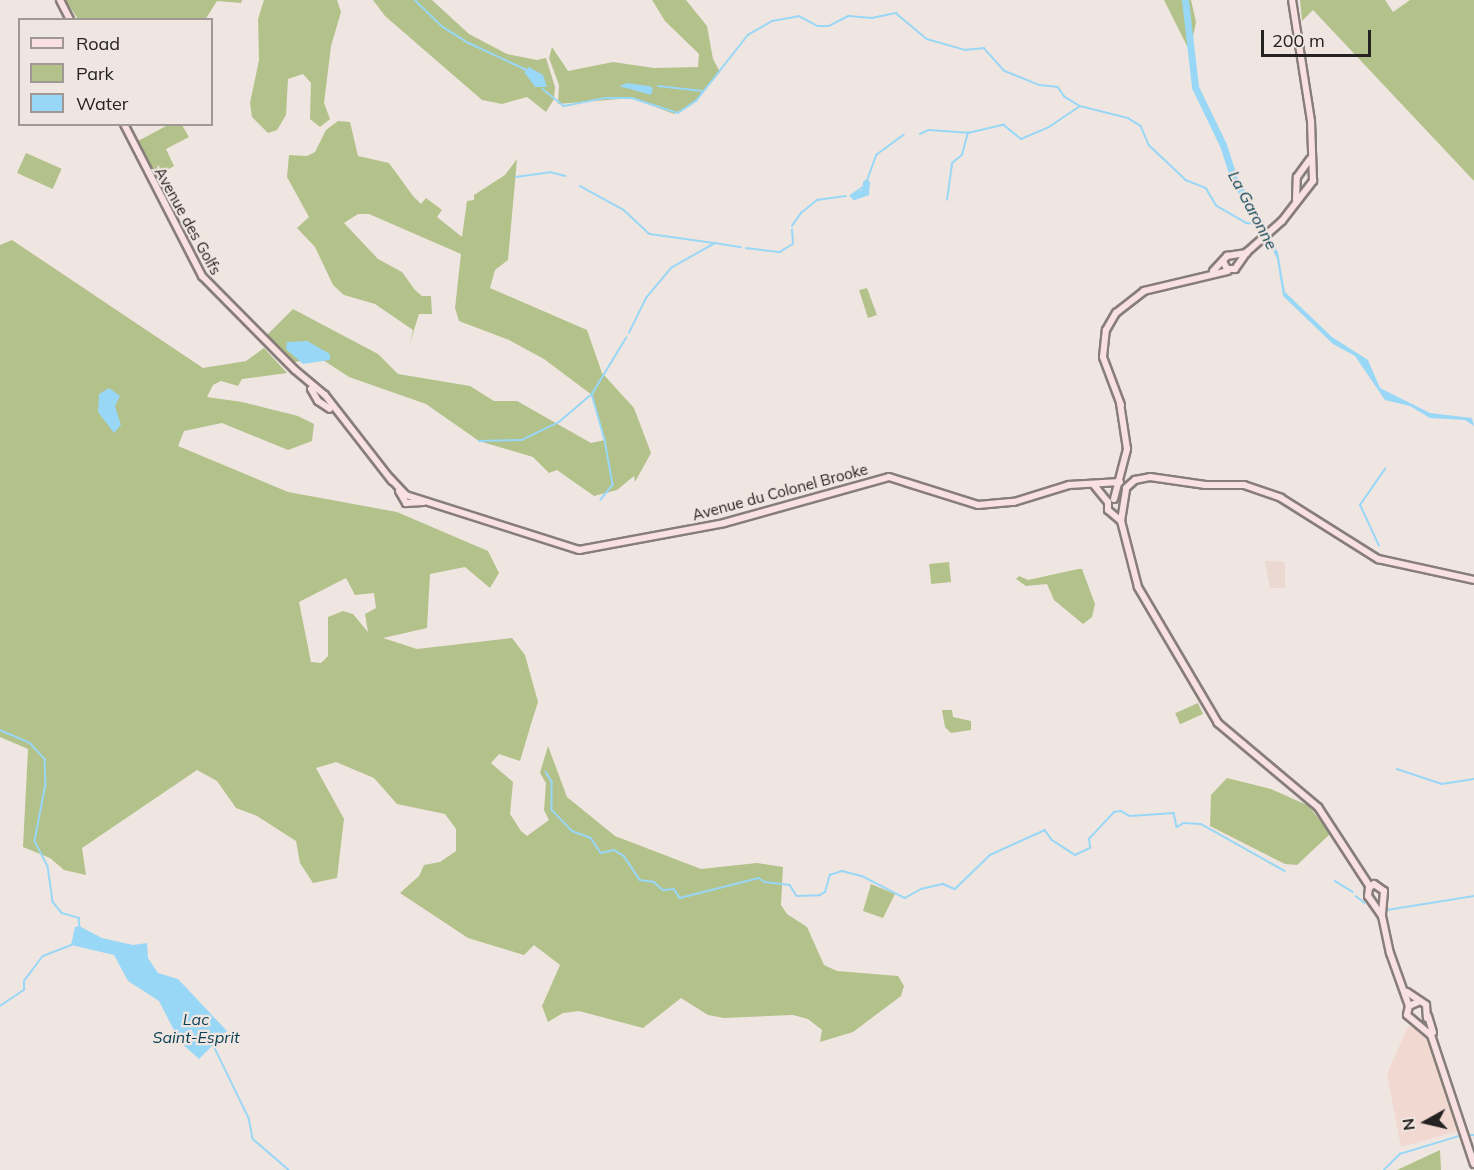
<!DOCTYPE html>
<style>
body{margin:0}
#map{position:relative;width:1474px;height:1170px;overflow:hidden;background:#f0e6e1;font-family:Mulish,sans-serif}
div>[style]{position:absolute}
.commercial>*{inset:0;background:#f1d8d0}
.built>*{inset:0;background:#ead8d1}
.green>*{inset:0;background:#b3c18a;transform-origin:0 0}
.water>*{inset:0;background:#99d7f6}
.stream>*{height:1.5px;margin:-0.75px;padding:0 0.75px;transform-origin:0.75px;border-radius:0.75px;background:#99d7f6}
.river>*{height:7px;margin:-3.5px;padding:0 3.5px;transform-origin:3.5px;border-radius:3.5px;background:#99d7f6}
.roads{filter:drop-shadow(2px 0 #877e7a) drop-shadow(-2px 0 #877e7a) drop-shadow(0 2px #877e7a) drop-shadow(0 -2px #877e7a)}
.secondary>*{height:6px;margin:-3px;padding:0 3px;transform-origin:3px;border-radius:3px;background:#f9e0e3}
span{translate:-50% -50%;white-space:nowrap;text-align:center;line-height:1.15;-webkit-text-stroke:4.5px #f0e6e1;paint-order:stroke}
.street-label{font-size:15px;color:#262221}
.water-label{font-size:16px;color:#0c4156;font-style:italic}
.legend{position:absolute;left:18px;top:18px;width:195px;height:108px;box-sizing:border-box;background:#f0e6e1;border:2px solid #9f9894;margin:0;padding:8px 10px;list-style:none;font-size:18px;color:#262221}
.legend li{display:flex;align-items:center;gap:12px;height:30px}
.legend b{width:30px;border:2px solid #9f9894}
.north{position:absolute;left:1396px;top:1092px;width:60px;height:60px;-webkit-text-stroke:4px #f0e6e1;paint-order:stroke;rotate:262deg;font-size:16px;font-weight:700;line-height:24px;text-align:center;color:#262221}
.north::after{content:'';display:block;margin:auto;width:21px;height:27px;background:#262221;clip-path:polygon(50% 0,100% 100%,50% 72%,0 100%)}
.scale{position:absolute;left:1261px;top:30px;width:110px;height:27px;box-sizing:border-box;border:3px solid #262221;border-top:0;padding-left:8px;font-size:18px;line-height:21px;white-space:nowrap;color:#262221;-webkit-text-stroke:4px #f0e6e1;paint-order:stroke}
</style>
<div id="map">
<div class="commercial">
<i style="clip-path:polygon(1408px 1026px,1425px 1032px,1458px 1131px,1401px 1147px,1387px 1074px)"></i>
</div>
<div class="built">
<i style="clip-path:polygon(1265px 561px,1285px 562px,1285px 588px,1270px 588px)"></i>
</div>
<div class="green">
<i style="clip-path:polygon(65px 0,242px 0,241px 3px,217px 1px,205px 20px,78px 19px)"></i>
<i style="clip-path:polygon(264px 0,337px 0,341px 12px,331px 46px,324px 103px,330px 119px,320px 127px,310px 119px,311px 83px,303px 74px,288px 79px,286px 115px,277px 130px,268px 133px,252px 117px,250px 103px,259px 60px,258px 19px)"></i>
<i style="clip-path:polygon(373px 0,432px 0,469px 34px,507px 54px,537px 60px,546px 58px,555px 87px,554px 99px,546px 112px,527px 97px,502px 104px,482px 100px,385px 16px)"></i>
<i style="clip-path:polygon(652px 0,686px 0,707px 26px,713px 59px,720px 72px,696px 101px,674px 114px,632px 98px,558px 104px,559px 85px,549px 58px,552px 47px,568px 71px,613px 62px,654px 68px,698px 67px,699px 54px,665px 21px)"></i>
<i style="clip-path:polygon(1164px 0,1191px 0,1196px 22px,1190px 52px)"></i>
<i style="clip-path:polygon(1300px 0,1385px 0,1393px 12px,1410px 0,1474px 0,1474px 181px,1313px 10px,1302px 21px)"></i>
<i style="clip-path:polygon(338px 121px,350px 122px,358px 156px,389px 163px,413px 196px,421px 204px,426px 198px,442px 210px,437px 217px,462px 237px,467px 201px,474px 200px,474px 195px,505px 175px,517px 159px,508px 260px,495px 270px,490px 288px,587px 330px,602px 373px,634px 408px,651px 453px,635px 482px,634px 476px,617px 490px,594px 496px,557px 470px,549px 473px,533px 457px,479px 441px,426px 404px,349px 377px,320px 358px,294px 362px,267px 335px,293px 309px,378px 354px,398px 374px,470px 386px,494px 401px,517px 401px,591px 443px,605px 440px,592px 395px,544px 359px,509px 340px,459px 321px,455px 308px,461px 254px,369px 214px,358px 214px,344px 223px,378px 259px,402px 272px,415px 290px,422px 296px,431px 296px,432px 314px,419px 314px,409px 346px,413px 330px,375px 304px,344px 295px,333px 285px,315px 247px,297px 228px,309px 217px,287px 177px,289px 155px,307px 156px,315px 152px,326px 130px)"></i>
<i style="clip-path:polygon(168px 125px,182px 125px,189px 137px,166px 149px,174px 166px,156px 176px,138px 141px)"></i>
<i style="left:26px;top:153px;width:39px;height:22px;rotate:24deg"></i>
<i style="clip-path:polygon(evenodd,12px 240px,203px 368px,246px 361px,264px 348px,287px 373px,242px 379px,238px 386px,221px 381px,213px 385px,207px 397px,242px 402px,298px 416px,314px 424px,312px 441px,288px 450px,222px 423px,184px 431px,178px 446px,288px 492px,397px 512px,488px 551px,499px 573px,490px 588px,465px 567px,430px 574px,427px 628px,383px 638px,417px 649px,512px 638px,525px 655px,538px 702px,531px 724px,520px 761px,499px 754px,491px 763px,513px 782px,510px 814px,521px 831px,527px 836px,549px 820px,544px 810px,546px 783px,540px 773px,548px 746px,567px 797px,615px 836px,701px 869px,757px 863px,783px 867px,781px 905px,787px 914px,807px 927px,824px 965px,837px 971px,898px 976px,904px 986px,901px 996px,853px 1032px,820px 1042px,822px 1030px,808px 1019px,793px 1015px,724px 1018px,708px 1015px,681px 998px,643px 1028px,579px 1011px,563px 1013px,548px 1022px,542px 1006px,560px 965px,534px 945px,524px 955px,468px 938px,400px 893px,419px 876px,424px 865px,440px 862px,456px 851px,456px 829px,445px 814px,397px 804px,374px 778px,336px 762px,316px 768px,344px 819px,337px 878px,313px 883px,300px 863px,296px 841px,257px 816px,236px 808px,217px 781px,197px 770px,82px 848px,86px 875px,64px 870px,50px 858px,23px 847px,28px 749px,0 737px,0 245px,12px 240px,346px 578px,355px 595px,374px 593px,376px 608px,365px 614px,368px 632px,353px 614px,343px 611px,328px 617px,328px 656px,321px 663px,311px 662px,299px 602px,346px 578px)"></i>
<i style="clip-path:polygon(867px 288px,877px 315px,868px 318px,859px 290px)"></i>
<i style="left:949px;top:562px;width:20px;height:20px;rotate:84deg"></i>
<i style="clip-path:polygon(1078px 569px,1082px 569px,1095px 604px,1092px 617px,1083px 624px,1054px 600px,1047px 584px,1026px 586px,1016px 579px,1019px 576px,1028px 580px)"></i>
<i style="left:1198px;top:703px;width:12px;height:25px;rotate:66deg"></i>
<i style="clip-path:polygon(942px 710px,952px 710px,953px 717px,971px 721px,971px 730px,951px 733px,945px 727px)"></i>
<i style="clip-path:polygon(1227px 778px,1271px 789px,1309px 806px,1330px 834px,1297px 865px,1285px 864px,1210px 826px,1211px 795px)"></i>
<i style="clip-path:polygon(871px 884px,895px 894px,883px 918px,863px 911px)"></i>
<i style="clip-path:polygon(1440px 1150px,1441px 1170px,1397px 1170px)"></i>
</div>
<div class="water">
<i style="clip-path:polygon(529px 67px,543px 75px,547px 87px,535px 87px,524px 72px)"></i>
<i style="clip-path:polygon(627px 83px,649px 86px,653px 88px,651px 95px,619px 86px)"></i>
<i style="clip-path:polygon(1261px 224px,1278px 252px,1285px 292px,1332px 337px,1368px 360px,1380px 388px,1430px 413px,1472px 418px,1474px 426px,1465px 420px,1430px 418px,1410px 406px,1385px 400px,1355px 356px,1333px 344px,1283px 296px,1277px 259px)"></i>
<i style="clip-path:polygon(307px 341px,330px 354px,330px 360px,303px 364px,286px 349px,287px 342px)"></i>
<i style="clip-path:polygon(109px 388px,120px 396px,115px 406px,121px 425px,114px 433px,98px 412px,99px 394px)"></i>
<i style="clip-path:polygon(79px 926px,102px 938px,133px 945px,147px 943px,148px 958px,158px 973px,178px 979px,227px 1031px,199px 1059px,180px 1042px,159px 1001px,128px 981px,114px 955px,71px 945px,75px 927px)"></i>
</div>
<div class="stream">
<i style="left:415px;top:0;width:39px;rotate:44deg"></i>
<i style="left:443px;top:27px;width:31px;rotate:32deg"></i>
<i style="left:469px;top:43px;width:64px;rotate:25deg"></i>
<i style="left:658px;top:86px;width:44px;rotate:6.5deg"></i>
<i style="left:543px;top:89px;width:27px;rotate:39deg"></i>
<i style="left:564px;top:106px;width:42px;rotate:-11deg"></i>
<i style="left:605px;top:98px;width:27px"></i>
<i style="left:632px;top:98px;width:48px;rotate:18.1deg"></i>
<i style="left:678px;top:113px;width:22px;rotate:-34deg"></i>
<i style="left:696px;top:101px;width:84px;rotate:-51.8deg"></i>
<i style="left:748px;top:35px;width:28px;rotate:-30deg"></i>
<i style="left:772px;top:21px;width:27px;rotate:-10deg"></i>
<i style="left:799px;top:16px;width:21px;rotate:28deg"></i>
<i style="left:818px;top:26px;width:11px"></i>
<i style="left:829px;top:26px;width:22px;rotate:-27deg"></i>
<i style="left:849px;top:16px;width:23px;rotate:5deg"></i>
<i style="left:872px;top:18px;width:25px;rotate:-12deg"></i>
<i style="left:896px;top:13px;width:40px;rotate:40deg"></i>
<i style="left:927px;top:39px;width:40px;rotate:16deg"></i>
<i style="left:965px;top:50px;width:19px;rotate:-6deg"></i>
<i style="left:984px;top:48px;width:31px;rotate:48deg"></i>
<i style="left:1005px;top:71px;width:38px;rotate:22deg"></i>
<i style="left:1040px;top:85px;width:18px;rotate:6deg"></i>
<i style="left:1058px;top:87px;width:12px;rotate:55deg"></i>
<i style="left:1065px;top:97px;width:17px;rotate:31deg"></i>
<i style="left:1080px;top:106px;width:49px;rotate:14deg"></i>
<i style="left:1128px;top:118px;width:15px;rotate:32deg"></i>
<i style="left:1141px;top:126px;width:21px;rotate:67deg"></i>
<i style="left:1149px;top:145px;width:51px;rotate:43.4deg"></i>
<i style="left:1186px;top:180px;width:22px;rotate:22deg"></i>
<i style="left:1206px;top:188px;width:21px;rotate:59deg"></i>
<i style="left:1217px;top:206px;width:34px;rotate:30deg"></i>
<i style="left:1246px;top:223px;width:15px;rotate:4deg"></i>
<i style="left:920px;top:134px;width:10px;rotate:-24deg"></i>
<i style="left:929px;top:130px;width:39px;rotate:4deg"></i>
<i style="left:968px;top:133px;width:37px;rotate:-13deg"></i>
<i style="left:1004px;top:125px;width:22px;rotate:39deg"></i>
<i style="left:1021px;top:139px;width:30px;rotate:-23deg"></i>
<i style="left:1049px;top:127px;width:37px;rotate:-34deg"></i>
<i style="left:516px;top:177px;width:34px;rotate:-8deg"></i>
<i style="left:550px;top:172px;width:16px;rotate:14deg"></i>
<i style="left:580px;top:186px;width:50px;rotate:28.6deg"></i>
<i style="left:624px;top:210px;width:35px;rotate:43deg"></i>
<i style="left:650px;top:234px;width:66px;rotate:7.9deg"></i>
<i style="left:850px;top:196px;width:18px;rotate:-34deg"></i>
<i style="left:865px;top:186px;width:33px;rotate:-70deg"></i>
<i style="left:876px;top:155px;width:34px;rotate:-36deg"></i>
<i style="left:947px;top:200px;width:37px;rotate:-82deg"></i>
<i style="left:952px;top:163px;width:13px;rotate:-39deg"></i>
<i style="left:962px;top:155px;width:23px;rotate:-75deg"></i>
<i style="left:792px;top:226px;width:16px;rotate:-55deg"></i>
<i style="left:801px;top:213px;width:21px;rotate:-39deg"></i>
<i style="left:817px;top:200px;width:29px;rotate:-8deg"></i>
<i style="left:746px;top:248px;width:34px;rotate:7deg"></i>
<i style="left:780px;top:252px;width:15px;rotate:-32deg"></i>
<i style="left:793px;top:244px;width:14px;rotate:-94deg"></i>
<i style="left:629px;top:333px;width:39px;rotate:-64deg"></i>
<i style="left:646px;top:298px;width:39px;rotate:-50deg"></i>
<i style="left:671px;top:268px;width:51px;rotate:-29.6deg"></i>
<i style="left:715px;top:243px;width:26px;rotate:9deg"></i>
<i style="left:592px;top:394px;width:48px;rotate:74.2deg"></i>
<i style="left:605px;top:440px;width:46px;rotate:79.9deg"></i>
<i style="left:613px;top:485px;width:19px;rotate:129deg"></i>
<i style="left:479px;top:441px;width:43px;rotate:-1.3deg"></i>
<i style="left:522px;top:440px;width:41px;rotate:-25.9deg"></i>
<i style="left:559px;top:422px;width:43px;rotate:-40.3deg"></i>
<i style="left:592px;top:394px;width:66px;rotate:-58.7deg"></i>
<i style="left:1379px;top:546px;width:45px;rotate:-114.9deg"></i>
<i style="left:1360px;top:505px;width:44px;rotate:-55.2deg"></i>
<i style="left:0;top:730px;width:33px;rotate:23deg"></i>
<i style="left:30px;top:743px;width:22px;rotate:47deg"></i>
<i style="left:45px;top:759px;width:25px;rotate:88deg"></i>
<i style="left:46px;top:784px;width:58px;rotate:100.9deg"></i>
<i style="left:35px;top:841px;width:28px;rotate:63deg"></i>
<i style="left:48px;top:866px;width:36px;rotate:82deg"></i>
<i style="left:53px;top:902px;width:14px;rotate:51deg"></i>
<i style="left:62px;top:913px;width:18px;rotate:16deg"></i>
<i style="left:79px;top:918px;width:10px;rotate:84deg"></i>
<i style="left:1397px;top:769px;width:47px;rotate:18.4deg"></i>
<i style="left:1442px;top:784px;width:32px;rotate:-9deg"></i>
<i style="left:546px;top:772px;width:12px;rotate:59deg"></i>
<i style="left:552px;top:782px;width:28px;rotate:90deg"></i>
<i style="left:552px;top:810px;width:29px;rotate:46deg"></i>
<i style="left:572px;top:831px;width:20px;rotate:20deg"></i>
<i style="left:591px;top:838px;width:18px;rotate:56deg"></i>
<i style="left:601px;top:853px;width:13px;rotate:-13deg"></i>
<i style="left:614px;top:850px;width:12px;rotate:31deg"></i>
<i style="left:624px;top:856px;width:29px;rotate:56deg"></i>
<i style="left:640px;top:880px;width:14px;rotate:8deg"></i>
<i style="left:654px;top:882px;width:12px;rotate:42deg"></i>
<i style="left:663px;top:890px;width:11px;rotate:-5deg"></i>
<i style="left:674px;top:889px;width:11px;rotate:56deg"></i>
<i style="left:680px;top:898px;width:81px;rotate:-14.2deg"></i>
<i style="left:759px;top:878px;width:7px;rotate:34deg"></i>
<i style="left:765px;top:882px;width:25px;rotate:7deg"></i>
<i style="left:790px;top:885px;width:13px;rotate:58deg"></i>
<i style="left:797px;top:896px;width:23px;rotate:-2deg"></i>
<i style="left:820px;top:895px;width:6px;rotate:-31deg"></i>
<i style="left:825px;top:892px;width:18px;rotate:-74deg"></i>
<i style="left:830px;top:875px;width:13px;rotate:-18deg"></i>
<i style="left:842px;top:871px;width:21px;rotate:14deg"></i>
<i style="left:862px;top:876px;width:48px;rotate:27.1deg"></i>
<i style="left:905px;top:898px;width:18px;rotate:-29deg"></i>
<i style="left:921px;top:889px;width:23px;rotate:-13deg"></i>
<i style="left:943px;top:884px;width:13px;rotate:23deg"></i>
<i style="left:955px;top:889px;width:49px;rotate:-44.2deg"></i>
<i style="left:990px;top:855px;width:60px;rotate:-24.4deg"></i>
<i style="left:1045px;top:830px;width:12px;rotate:55deg"></i>
<i style="left:1052px;top:840px;width:27px;rotate:33deg"></i>
<i style="left:1075px;top:855px;width:17px;rotate:-25deg"></i>
<i style="left:1090px;top:848px;width:9px;rotate:-96deg"></i>
<i style="left:1089px;top:839px;width:37px;rotate:-47deg"></i>
<i style="left:1114px;top:812px;width:7px;rotate:-8deg"></i>
<i style="left:1121px;top:811px;width:10px;rotate:29deg"></i>
<i style="left:1130px;top:816px;width:44px;rotate:-3.9deg"></i>
<i style="left:1174px;top:813px;width:14px;rotate:78deg"></i>
<i style="left:1177px;top:827px;width:8px;rotate:-30deg"></i>
<i style="left:1184px;top:823px;width:17px;rotate:3deg"></i>
<i style="left:1201px;top:824px;width:96px;rotate:29.2deg"></i>
<i style="left:1335px;top:881px;width:21px;rotate:31deg"></i>
<i style="left:1356px;top:896px;width:11px;rotate:38deg"></i>
<i style="left:1387px;top:910px;width:88px;rotate:-9.1deg"></i>
<i style="left:0;top:1006px;width:29px;rotate:-34deg"></i>
<i style="left:24px;top:990px;width:9px;rotate:-90deg"></i>
<i style="left:24px;top:981px;width:31px;rotate:-53deg"></i>
<i style="left:43px;top:956px;width:30px;rotate:-21deg"></i>
<i style="left:213px;top:1044px;width:82px;rotate:64.1deg"></i>
<i style="left:249px;top:1118px;width:21px;rotate:79deg"></i>
<i style="left:253px;top:1139px;width:48px;rotate:40.7deg"></i>
<i style="left:1467px;top:1135px;width:7px"></i>
<i style="left:1384px;top:1170px;width:23px;rotate:-45deg"></i>
<i style="left:1400px;top:1154px;width:65px;rotate:-17deg"></i>
</div>
<div class="river">
<i style="left:1185px;top:0;width:88px;rotate:83.4deg"></i>
<i style="left:1195px;top:87px;width:64px;rotate:64.2deg"></i>
<i style="left:1223px;top:145px;width:36px;rotate:72deg"></i>
<i style="left:1234px;top:179px;width:61px;rotate:59.2deg"></i>
<i style="left:854px;top:196px;width:12px;rotate:-20deg"></i>
<i style="left:865px;top:192px;width:9px;rotate:-84deg"></i>
</div>
<div class="roads">
<div class="secondary">
<i style="left:60px;top:0;width:22px;rotate:63deg"></i>
<i style="left:124px;top:124px;width:171px;rotate:62.8deg"></i>
<i style="left:202px;top:276px;width:132px;rotate:45.3deg"></i>
<i style="left:295px;top:370px;width:39px;rotate:40deg"></i>
<i style="left:325px;top:395px;width:109px;rotate:52.1deg"></i>
<i style="left:1296px;top:200px;width:23px;rotate:-88deg"></i>
<i style="left:1297px;top:177px;width:22px;rotate:-54deg"></i>
<i style="left:1223px;top:261px;width:9px;rotate:63deg"></i>
<i style="left:1227px;top:269px;width:8px"></i>
<i style="left:1235px;top:269px;width:21px;rotate:-55deg"></i>
<i style="left:1247px;top:252px;width:47px;rotate:-41.5deg"></i>
<i style="left:1282px;top:221px;width:51px;rotate:-52.2deg"></i>
<i style="left:1313px;top:181px;width:60px;rotate:-91.9deg"></i>
<i style="left:1311px;top:121px;width:122px;rotate:-98.9deg"></i>
<i style="left:1213px;top:271px;width:21px;rotate:-47deg"></i>
<i style="left:1227px;top:256px;width:20px;rotate:-9deg"></i>
<i style="left:311px;top:389px;width:14px;rotate:60deg"></i>
<i style="left:318px;top:401px;width:14px;rotate:34deg"></i>
<i style="left:1121px;top:405px;width:51px;rotate:-110.6deg"></i>
<i style="left:1103px;top:357px;width:27px;rotate:-84deg"></i>
<i style="left:1106px;top:330px;width:20px;rotate:-60deg"></i>
<i style="left:1116px;top:313px;width:36px;rotate:-38deg"></i>
<i style="left:1144px;top:291px;width:86px;rotate:-13.4deg"></i>
<i style="left:390px;top:478px;width:23px;rotate:47deg"></i>
<i style="left:406px;top:495px;width:182px;rotate:17.6deg"></i>
<i style="left:579px;top:550px;width:147px;rotate:-10.5deg"></i>
<i style="left:724px;top:523px;width:171px;rotate:-15.6deg"></i>
<i style="left:889px;top:477px;width:93px;rotate:17.5deg"></i>
<i style="left:978px;top:505px;width:36px;rotate:-5deg"></i>
<i style="left:1014px;top:502px;width:58px;rotate:-17.2deg"></i>
<i style="left:1069px;top:485px;width:51px;rotate:-3.4deg"></i>
<i style="left:1094px;top:485px;width:22px;rotate:51deg"></i>
<i style="left:399px;top:491px;width:14px;rotate:60deg"></i>
<i style="left:406px;top:503px;width:17px;rotate:-3deg"></i>
<i style="left:1114px;top:499px;width:52px;rotate:-75.4deg"></i>
<i style="left:1127px;top:449px;width:47px;rotate:-98.7deg"></i>
<i style="left:1108px;top:502px;width:8px;rotate:90deg"></i>
<i style="left:1108px;top:510px;width:17px;rotate:40deg"></i>
<i style="left:1370px;top:887px;width:95px;rotate:-123deg"></i>
<i style="left:1318px;top:807px;width:131px;rotate:-140deg"></i>
<i style="left:1218px;top:723px;width:158px;rotate:-120.5deg"></i>
<i style="left:1138px;top:587px;width:68px;rotate:-104.4deg"></i>
<i style="left:1121px;top:521px;width:33px;rotate:-81deg"></i>
<i style="left:1126px;top:488px;width:12px;rotate:-42deg"></i>
<i style="left:1135px;top:480px;width:15px;rotate:-11deg"></i>
<i style="left:1150px;top:477px;width:56px;rotate:8.3deg"></i>
<i style="left:1205px;top:485px;width:39px"></i>
<i style="left:1244px;top:485px;width:39px;rotate:19deg"></i>
<i style="left:1281px;top:498px;width:115px;rotate:32.2deg"></i>
<i style="left:1378px;top:559px;width:98px;rotate:12.3deg"></i>
<i style="left:1382px;top:916px;width:24px;rotate:-125deg"></i>
<i style="left:1368px;top:896px;width:8px;rotate:-83deg"></i>
<i style="left:1369px;top:888px;width:6px;rotate:-39deg"></i>
<i style="left:1374px;top:884px;width:12px;rotate:35deg"></i>
<i style="left:1384px;top:891px;width:25px;rotate:95deg"></i>
<i style="left:1382px;top:916px;width:38px;rotate:78deg"></i>
<i style="left:1390px;top:953px;width:56px;rotate:70.3deg"></i>
<i style="left:1407px;top:992px;width:23px;rotate:34deg"></i>
<i style="left:1426px;top:1005px;width:13px;rotate:86deg"></i>
<i style="left:1418px;top:1002px;width:10px;rotate:156deg"></i>
<i style="left:1409px;top:1006px;width:9px;rotate:103deg"></i>
<i style="left:1407px;top:1015px;width:31px;rotate:40deg"></i>
<i style="left:1431px;top:1035px;width:136px;rotate:71.6deg"></i>
<i style="left:1428px;top:1016px;width:17px;rotate:73deg"></i>
</div>
</div>
<div class="street-label">
<span style="left:188px;top:221px;rotate:61deg">Avenue des Golfs</span>
<span style="left:780px;top:492px;rotate:-15deg">Avenue du Colonel Brooke</span>
</div>
<div class="water-label">
<span style="left:1253px;top:210px;rotate:62deg">La Garonne</span>
<span style="left:196px;top:1028px">Lac<br>Saint-Esprit</span>
</div>
<ul class="legend">
<li><b style="height:8px;background:#f9e0e3"></b>Road</li>
<li><b style="height:16px;background:#b3c18a"></b>Park</li>
<li><b style="height:16px;background:#99d7f6"></b>Water</li>
</ul>
<div class="north">N</div>
<div class="scale">200 m</div>
</div>
